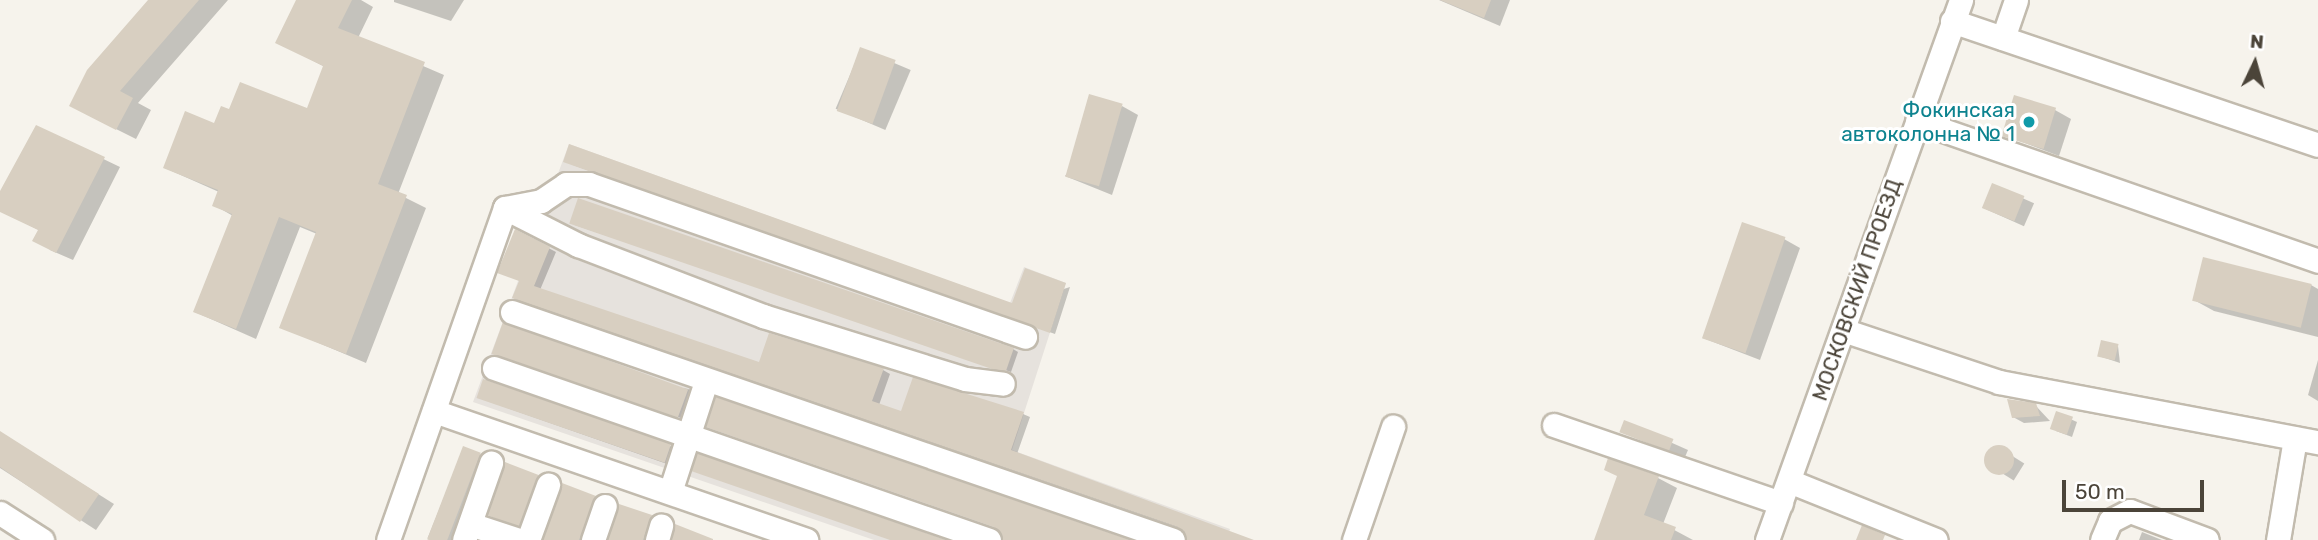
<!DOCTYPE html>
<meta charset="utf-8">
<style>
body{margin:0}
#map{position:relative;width:2318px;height:540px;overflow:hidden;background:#f6f3ec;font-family:Rubik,sans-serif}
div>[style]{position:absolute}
.industrial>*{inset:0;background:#e6e2dd}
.shadow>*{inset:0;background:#0003;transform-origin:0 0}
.building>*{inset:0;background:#d8cfc1;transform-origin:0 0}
.round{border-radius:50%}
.roads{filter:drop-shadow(2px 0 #c2bbae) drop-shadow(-2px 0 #c2bbae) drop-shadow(0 2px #c2bbae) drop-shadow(0 -2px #c2bbae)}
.minor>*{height:23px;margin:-11.5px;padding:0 11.5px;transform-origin:11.5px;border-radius:11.5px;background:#fff}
.dots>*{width:19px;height:19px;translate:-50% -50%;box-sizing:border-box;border:4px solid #fff;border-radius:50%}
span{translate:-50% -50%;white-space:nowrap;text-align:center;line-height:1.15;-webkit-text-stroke:6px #fff;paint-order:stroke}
.culture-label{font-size:21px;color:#0d838f}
.right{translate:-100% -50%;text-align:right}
.street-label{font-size:21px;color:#4b4439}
.north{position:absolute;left:2220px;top:28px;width:70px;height:70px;-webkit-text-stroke:5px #fff;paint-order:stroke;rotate:5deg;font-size:19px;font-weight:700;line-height:28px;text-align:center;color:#4b4439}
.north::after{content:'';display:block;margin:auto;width:24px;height:32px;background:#4b4439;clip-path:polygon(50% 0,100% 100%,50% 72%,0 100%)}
.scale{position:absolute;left:2062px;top:480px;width:142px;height:32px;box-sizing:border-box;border:4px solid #4b4439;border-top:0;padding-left:9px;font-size:21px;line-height:24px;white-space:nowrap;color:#4b4439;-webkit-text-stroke:5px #fff;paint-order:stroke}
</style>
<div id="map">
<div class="industrial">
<i style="clip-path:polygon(569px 144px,1010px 303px,1024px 267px,1066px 283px,1012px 450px,1230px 529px,1226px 540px,874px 540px,473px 402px)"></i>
</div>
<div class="shadow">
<i style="clip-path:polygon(150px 0,228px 0,138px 103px,151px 110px,136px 139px,90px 116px)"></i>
<i style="clip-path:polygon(298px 0,361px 0,373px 7px,358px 38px,444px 75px,398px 194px,426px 208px,366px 363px,281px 327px,317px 234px,300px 227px,256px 339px,195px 312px,233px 216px,214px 205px,219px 192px,165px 168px,230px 111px,308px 111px,325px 67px,277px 42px)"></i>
<i style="clip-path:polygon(464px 0,451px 21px,394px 2px,394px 0)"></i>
<i style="clip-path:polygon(1439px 0,1510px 0,1500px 26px)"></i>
<i style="left:861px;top:49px;width:54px;height:65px;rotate:23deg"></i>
<i style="clip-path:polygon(1122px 106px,1138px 115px,1112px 195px,1065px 176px)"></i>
<i style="clip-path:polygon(2055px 110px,2071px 119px,2059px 156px,2004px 135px)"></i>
<i style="clip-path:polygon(37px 127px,120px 167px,73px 260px,50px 250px,39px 230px,0 211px,0 197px)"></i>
<i style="clip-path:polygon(570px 164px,1013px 305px,1070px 287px,1055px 334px)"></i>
<i style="left:1993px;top:185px;width:45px;height:25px;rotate:24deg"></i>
<i style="clip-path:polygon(579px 200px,1013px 349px,1018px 352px,1011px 372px,575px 225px)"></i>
<i style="clip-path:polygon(516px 231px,556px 252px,540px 290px,760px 364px,883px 370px,890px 374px,879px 405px,902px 414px,1023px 414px,1030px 417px,1017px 454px,1234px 540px,1186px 540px,1180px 528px,520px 301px,514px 298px,521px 282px)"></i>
<i style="clip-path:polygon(1784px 239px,1800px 248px,1760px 360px,1703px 338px)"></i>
<i style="clip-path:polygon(2311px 285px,2318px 289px,2318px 337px,2214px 311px,2194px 300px)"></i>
<i style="clip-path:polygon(2118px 346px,2120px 363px,2099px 356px)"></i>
<i style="clip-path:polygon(499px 356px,688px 389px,693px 392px,684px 419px)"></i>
<i style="clip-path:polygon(2318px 360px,2318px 401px,2308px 395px)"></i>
<i style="clip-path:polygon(482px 399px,670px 446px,675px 449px,670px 465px)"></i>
<i style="clip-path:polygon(2035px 405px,2050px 421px,2024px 423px,2013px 417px)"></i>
<i style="clip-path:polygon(2057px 413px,2077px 422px,2072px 437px,2056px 431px)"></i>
<i style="clip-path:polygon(1625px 422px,1688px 450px,1685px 457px,1621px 432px)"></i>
<i style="clip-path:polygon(0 432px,114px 504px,96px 530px,0 468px)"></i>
<i style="left:1998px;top:447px;width:31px;height:20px;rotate:32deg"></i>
<i style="left:464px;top:448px;width:24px;height:97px;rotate:22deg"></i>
<i style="clip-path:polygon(538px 476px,543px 479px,524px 526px,494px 517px)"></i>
<i style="clip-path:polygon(1658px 478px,1677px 488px,1663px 524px,1693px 540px,1596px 540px)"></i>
<i style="clip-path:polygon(563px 486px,600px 500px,584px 540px,542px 540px)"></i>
<i style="clip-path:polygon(621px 506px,656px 520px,650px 540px,609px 540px)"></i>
<i style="clip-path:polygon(2142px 532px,2162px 540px,2139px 540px)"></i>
</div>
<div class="building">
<i style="clip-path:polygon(148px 0,199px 0,120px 91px,133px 98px,116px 130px,69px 106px,87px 70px)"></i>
<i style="clip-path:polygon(296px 0,352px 0,338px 28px,425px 62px,378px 184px,407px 195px,346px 354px,279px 328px,316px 232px,279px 217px,236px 329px,193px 312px,232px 214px,212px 206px,218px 190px,163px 168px,185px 111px,214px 123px,221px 106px,229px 109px,240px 82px,307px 108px,323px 66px,275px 43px)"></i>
<i style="clip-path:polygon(1440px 0,1491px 0,1484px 18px)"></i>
<i style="left:860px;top:47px;width:38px;height:68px;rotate:20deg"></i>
<i style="left:1089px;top:94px;width:35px;height:86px;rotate:16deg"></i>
<i style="left:2014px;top:95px;width:44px;height:43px;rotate:17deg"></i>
<i style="clip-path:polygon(36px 125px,105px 157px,56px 253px,32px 241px,38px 230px,0 212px,0 191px)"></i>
<i style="clip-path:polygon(569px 144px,1012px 303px,1025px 268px,1066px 283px,1050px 333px,563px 162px)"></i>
<i style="left:1992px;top:183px;width:35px;height:27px;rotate:22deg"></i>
<i style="left:578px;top:198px;width:461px;height:27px;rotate:19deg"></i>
<i style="left:1742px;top:222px;width:46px;height:123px;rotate:19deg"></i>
<i style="clip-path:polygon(515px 229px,550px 247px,534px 286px,759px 362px,769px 333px,884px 368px,872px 401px,901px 411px,913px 377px,1024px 412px,1011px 450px,1254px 540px,1187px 540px,1178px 527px,512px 298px,519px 281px,497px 273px)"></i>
<i style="left:2203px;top:257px;width:112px;height:45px;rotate:14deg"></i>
<i style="left:503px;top:322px;width:197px;height:34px;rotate:20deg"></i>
<i style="left:2101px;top:340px;width:18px;height:17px;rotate:13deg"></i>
<i style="left:483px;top:379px;width:199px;height:20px;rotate:19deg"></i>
<i style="clip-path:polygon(716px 397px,1130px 540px,1003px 540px,994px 527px,706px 427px)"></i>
<i style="clip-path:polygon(2007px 399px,2036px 403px,2040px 416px,2012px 418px)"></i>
<i style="left:2056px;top:411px;width:18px;height:19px;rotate:19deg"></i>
<i style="left:1624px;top:420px;width:53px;height:13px;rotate:21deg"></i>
<i style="clip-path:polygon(0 431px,99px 494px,80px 522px,0 467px)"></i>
<i class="round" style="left:1984px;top:445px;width:30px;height:30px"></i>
<i style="left:463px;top:446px;width:19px;height:100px;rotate:21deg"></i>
<i style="clip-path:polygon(697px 453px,946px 540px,890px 540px,691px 471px)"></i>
<i style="clip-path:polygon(1608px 458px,1659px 476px,1644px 515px,1676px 527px,1671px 540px,1594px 540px,1617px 476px,1604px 470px)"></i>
<i style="left:505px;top:462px;width:36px;height:56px;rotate:21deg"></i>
<i style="clip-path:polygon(562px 483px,596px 496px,579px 540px,543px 540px)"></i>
<i style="clip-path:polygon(619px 504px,652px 515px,643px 540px,608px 540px)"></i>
<i style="clip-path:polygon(675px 524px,713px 539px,713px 540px,672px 540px)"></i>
<i style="clip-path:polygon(1862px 525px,1885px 535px,1883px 540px,1856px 540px)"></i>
</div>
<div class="roads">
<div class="minor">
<i style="left:1952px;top:21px;width:386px;rotate:18.7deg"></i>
<i style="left:2003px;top:38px;width:40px;rotate:-71.1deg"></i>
<i style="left:1917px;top:121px;width:425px;rotate:19.2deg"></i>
<i style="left:505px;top:208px;width:82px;rotate:26.9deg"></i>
<i style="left:578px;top:245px;width:198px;rotate:21deg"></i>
<i style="left:763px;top:316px;width:212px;rotate:17.3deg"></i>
<i style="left:965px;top:379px;width:38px;rotate:7deg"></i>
<i style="left:512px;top:312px;width:699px;rotate:19.03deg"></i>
<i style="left:1843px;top:330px;width:164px;rotate:18.4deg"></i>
<i style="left:1999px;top:382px;width:325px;rotate:10.7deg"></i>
<i style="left:494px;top:368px;width:524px;rotate:19.16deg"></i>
<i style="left:434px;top:411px;width:394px;rotate:19.1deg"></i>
<i style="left:1554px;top:425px;width:240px;rotate:19deg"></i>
<i style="left:1789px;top:481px;width:158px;rotate:21.9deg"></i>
<i style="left:670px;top:492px;width:117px;rotate:-72deg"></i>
<i style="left:0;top:513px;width:50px;rotate:32.7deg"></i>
<i style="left:470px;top:524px;width:52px;rotate:18.1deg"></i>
<i style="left:388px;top:540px;width:352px;rotate:-70.6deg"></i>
<i style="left:505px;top:208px;width:37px;rotate:-11deg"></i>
<i style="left:541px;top:201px;width:30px;rotate:-34deg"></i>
<i style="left:566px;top:184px;width:23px"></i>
<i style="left:589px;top:184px;width:462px;rotate:19.3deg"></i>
<i style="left:464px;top:540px;width:82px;rotate:-70.7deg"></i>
<i style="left:528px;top:540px;width:59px;rotate:-70deg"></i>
<i style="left:593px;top:540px;width:36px;rotate:-71deg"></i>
<i style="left:657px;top:540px;width:15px;rotate:-74deg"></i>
<i style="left:1354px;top:540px;width:120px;rotate:-71deg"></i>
<i style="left:1767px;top:540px;width:574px;rotate:-70.24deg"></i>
<i style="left:2102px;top:540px;width:21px;rotate:-67deg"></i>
<i style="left:2110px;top:521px;width:22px;rotate:-27deg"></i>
<i style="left:2130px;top:511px;width:82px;rotate:20.6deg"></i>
<i style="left:2278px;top:540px;width:103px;rotate:-80.5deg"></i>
</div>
</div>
<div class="dots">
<i style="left:2029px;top:122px;background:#0f9aa8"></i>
</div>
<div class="culture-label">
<span class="right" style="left:2015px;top:122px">Фокинская<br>автоколонна № 1</span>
</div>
<div class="street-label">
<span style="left:1857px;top:290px;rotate:-71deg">МОСКОВСКИЙ ПРОЕЗД</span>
</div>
<div class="north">N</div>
<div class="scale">50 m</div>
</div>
